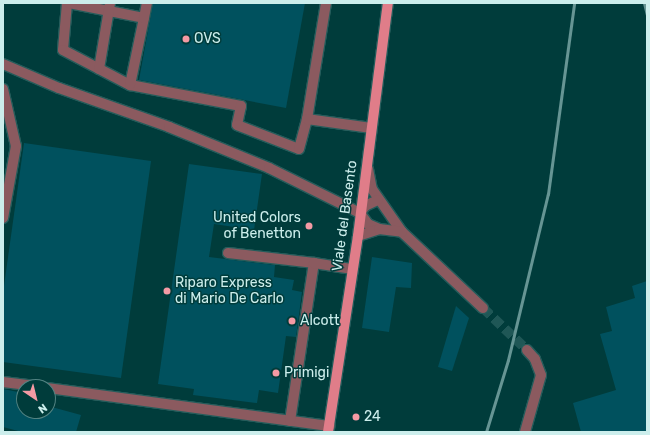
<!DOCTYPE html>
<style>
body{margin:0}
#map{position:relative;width:650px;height:435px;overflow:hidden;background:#003c3b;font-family:Rubik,sans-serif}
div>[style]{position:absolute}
.building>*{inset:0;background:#00515e}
.minor-tunnel>*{height:10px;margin-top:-5px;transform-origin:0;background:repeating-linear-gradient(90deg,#1f5756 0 10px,transparent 0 15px)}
.roads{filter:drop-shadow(1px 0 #255c5b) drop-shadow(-1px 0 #255c5b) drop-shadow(0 1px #255c5b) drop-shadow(0 -1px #255c5b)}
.minor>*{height:10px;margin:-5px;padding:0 5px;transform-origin:5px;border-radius:5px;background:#8b5a5f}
.major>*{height:10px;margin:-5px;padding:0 5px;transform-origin:5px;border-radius:5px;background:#e07d89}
.rail>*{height:3px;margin:-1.5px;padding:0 1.5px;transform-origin:1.5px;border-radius:1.5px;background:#669594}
.dots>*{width:11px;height:11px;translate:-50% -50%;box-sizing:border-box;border:2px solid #003c3b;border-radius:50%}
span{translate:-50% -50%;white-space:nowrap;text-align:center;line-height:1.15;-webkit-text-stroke:3px #003c3b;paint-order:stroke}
.poi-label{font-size:14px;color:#cceeec}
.left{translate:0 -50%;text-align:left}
.right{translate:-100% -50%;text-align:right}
.street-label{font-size:14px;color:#cceeec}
.frame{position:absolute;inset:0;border:4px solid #cceeec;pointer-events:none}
.north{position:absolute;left:16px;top:379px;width:40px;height:40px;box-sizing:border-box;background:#003c3b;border:1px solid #528382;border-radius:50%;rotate:145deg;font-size:11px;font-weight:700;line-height:16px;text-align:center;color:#cceeec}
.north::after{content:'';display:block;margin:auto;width:14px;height:18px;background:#f49aa4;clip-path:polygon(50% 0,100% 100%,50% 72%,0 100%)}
</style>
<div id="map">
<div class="building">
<i style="clip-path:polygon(153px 3px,305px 3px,286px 108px,139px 80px)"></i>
<i style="clip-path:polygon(24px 143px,151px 161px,121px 378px,3px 362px,3px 293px)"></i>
<i style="clip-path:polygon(189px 164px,262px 174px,254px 230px,214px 224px,209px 257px,275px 265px,274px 277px,294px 280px,292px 290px,302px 292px,296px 337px,286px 336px,278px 393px,259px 390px,257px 403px,193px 395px,194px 389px,158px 384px)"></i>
<i style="clip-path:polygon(372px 257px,412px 263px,411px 288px,396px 287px,389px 332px,362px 328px)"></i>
<i style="clip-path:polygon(647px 281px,647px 432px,581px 432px,573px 403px,616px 390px,600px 334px,612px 331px,606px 307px,635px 298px,632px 286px)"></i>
<i style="clip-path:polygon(456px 306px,469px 318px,452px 371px,438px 367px)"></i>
<i style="clip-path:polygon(3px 389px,23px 393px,24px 411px,48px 411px,48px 406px,81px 415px,76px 432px,22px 432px,3px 427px)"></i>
</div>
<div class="minor-tunnel">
<i style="left:483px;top:308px;width:61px;rotate:43.7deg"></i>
</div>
<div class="roads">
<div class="minor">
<i style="left:67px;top:3px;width:47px;rotate:94.9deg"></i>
<i style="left:63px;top:50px;width:76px;rotate:27.6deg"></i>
<i style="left:130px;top:85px;width:113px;rotate:10.7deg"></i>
<i style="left:241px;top:106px;width:19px;rotate:102deg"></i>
<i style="left:237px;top:125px;width:66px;rotate:21.2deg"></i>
<i style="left:299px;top:149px;width:31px;rotate:-75deg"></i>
<i style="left:307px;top:119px;width:118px;rotate:-80.7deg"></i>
<i style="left:69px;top:3px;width:76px;rotate:11.3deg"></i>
<i style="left:144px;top:18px;width:68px;rotate:101.8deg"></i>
<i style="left:144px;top:18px;width:15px;rotate:-79deg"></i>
<i style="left:3px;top:64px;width:61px;rotate:23.2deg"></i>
<i style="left:59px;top:88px;width:117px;rotate:19.5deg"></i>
<i style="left:169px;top:127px;width:108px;rotate:22.3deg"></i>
<i style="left:269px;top:168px;width:102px;rotate:26.3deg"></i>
<i style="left:99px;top:69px;width:67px;rotate:-80.5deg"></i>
<i style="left:3px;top:89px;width:58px;rotate:77.2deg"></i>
<i style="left:16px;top:146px;width:73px;rotate:100.2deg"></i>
<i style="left:307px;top:119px;width:65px;rotate:8deg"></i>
<i style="left:368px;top:169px;width:20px;rotate:79deg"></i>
<i style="left:372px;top:189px;width:52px;rotate:55.1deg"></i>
<i style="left:402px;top:232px;width:111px;rotate:43.2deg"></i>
<i style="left:360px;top:213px;width:14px;rotate:54deg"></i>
<i style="left:368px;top:224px;width:12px;rotate:24deg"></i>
<i style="left:360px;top:213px;width:9px;rotate:-54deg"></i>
<i style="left:365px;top:206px;width:14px;rotate:-25deg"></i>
<i style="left:358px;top:236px;width:22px;rotate:-18deg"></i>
<i style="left:379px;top:229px;width:23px;rotate:7deg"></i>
<i style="left:228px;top:253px;width:87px;rotate:6.6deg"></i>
<i style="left:3px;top:382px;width:39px;rotate:7deg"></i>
<i style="left:48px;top:388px;width:284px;rotate:7.7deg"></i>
<i style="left:290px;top:421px;width:160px;rotate:-81.4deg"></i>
<i style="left:314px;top:263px;width:39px;rotate:9deg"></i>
<i style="left:525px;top:432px;width:59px;rotate:-74.3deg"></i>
<i style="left:541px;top:375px;width:17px;rotate:-111deg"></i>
<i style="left:535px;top:359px;width:12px;rotate:-132deg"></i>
</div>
<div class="major">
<i style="left:328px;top:432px;width:198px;rotate:-81.3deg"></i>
<i style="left:358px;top:236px;width:235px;rotate:-82.7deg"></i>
</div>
</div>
<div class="rail">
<i style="left:644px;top:3px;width:12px;rotate:76deg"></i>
<i style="left:486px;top:432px;width:75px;rotate:-73deg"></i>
<i style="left:508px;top:360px;width:171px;rotate:-76.5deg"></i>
<i style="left:548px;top:194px;width:193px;rotate:-82.2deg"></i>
</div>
<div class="dots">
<i style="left:186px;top:39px;background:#f49aa4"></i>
<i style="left:309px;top:226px;background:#f49aa4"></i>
<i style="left:167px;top:291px;background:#f49aa4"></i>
<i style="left:292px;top:321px;background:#f49aa4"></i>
<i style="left:276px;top:373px;background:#f49aa4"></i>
<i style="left:356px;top:417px;background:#f49aa4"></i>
</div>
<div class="poi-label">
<span class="left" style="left:194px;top:39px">OVS</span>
<span class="right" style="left:301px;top:226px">United Colors<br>of Benetton</span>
<span class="left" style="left:175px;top:291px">Riparo Express<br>di Mario De Carlo</span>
<span class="left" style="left:300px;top:321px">Alcott</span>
<span class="left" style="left:284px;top:373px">Primigi</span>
<span class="left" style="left:364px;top:417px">24</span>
</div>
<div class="street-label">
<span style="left:345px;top:216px;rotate:-82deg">Viale del Basento</span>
</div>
<div class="frame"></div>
<div class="north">N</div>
</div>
